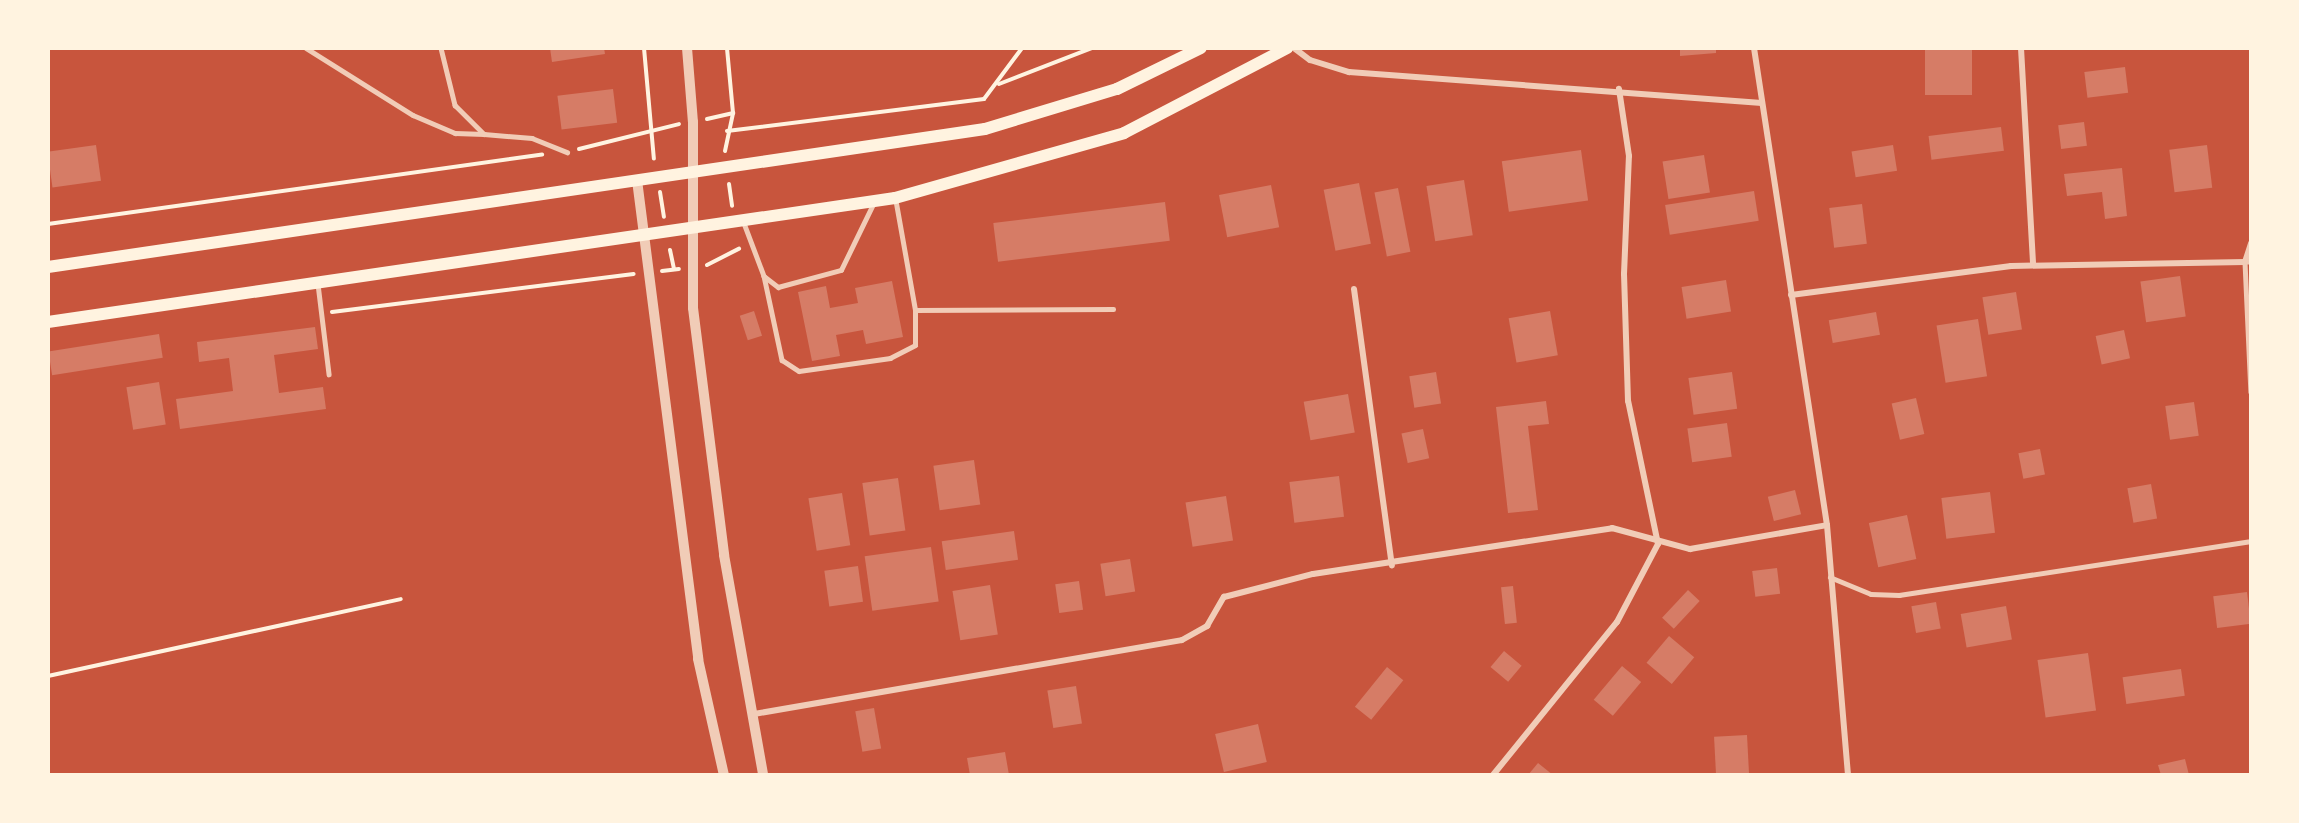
<!DOCTYPE html>
<style>
body{margin:0}
#map{position:relative;width:2299px;height:823px;overflow:hidden;background:#c8553d;font-family:"Nunito Sans",sans-serif}
div>[style]{position:absolute}
.building>*{inset:0;background:#d67c66;transform-origin:0 0}
.path>*{height:4px;margin:-2px;padding:0 2px;transform-origin:2px;border-radius:2px;background:#fff3e0}
.service>*{height:4.5px;margin:-2.25px;padding:0 2.25px;transform-origin:2.25px;border-radius:2.25px;background:#f1ccb7}
.minor>*{height:6px;margin:-3px;padding:0 3px;transform-origin:3px;border-radius:3px;background:#f1ccb7}
.tertiary>*{height:10px;margin:-5px;padding:0 5px;transform-origin:5px;border-radius:5px;background:#f1ccb7}
.secondary>*{height:12px;margin:-6px;padding:0 6px;transform-origin:6px;border-radius:6px;background:#fff3e0}
span{translate:-50% -50%;white-space:nowrap;text-align:center;line-height:1.15;-webkit-text-stroke:4.5px #fff3e0;paint-order:stroke}
.frame{position:absolute;inset:0;border:50px solid #fff3e0;pointer-events:none}
</style>
<div id="map">
<div class="building">
<i style="clip-path:polygon(550px 48px,604px 48px,605px 54px,552px 62px)"></i>
<i style="clip-path:polygon(1680px 48px,1716px 48px,1716px 53px,1680px 56px)"></i>
<i style="left:1925px;top:48px;width:47px;height:47px"></i>
<i style="left:2125px;top:67px;width:26px;height:41px;rotate:83deg"></i>
<i style="left:613px;top:89px;width:34px;height:56px;rotate:83deg"></i>
<i style="left:2084px;top:122px;width:24px;height:26px;rotate:83deg"></i>
<i style="left:2001px;top:127px;width:24px;height:73px;rotate:83deg"></i>
<i style="left:96px;top:145px;width:36px;height:49px;rotate:82deg"></i>
<i style="left:1893px;top:145px;width:26px;height:42px;rotate:81deg"></i>
<i style="left:2207px;top:145px;width:43px;height:38px;rotate:83deg"></i>
<i style="left:1581px;top:150px;width:51px;height:80px;rotate:82deg"></i>
<i style="left:1704px;top:155px;width:38px;height:42px;rotate:81deg"></i>
<i style="clip-path:polygon(2122px 168px,2127px 216px,2105px 219px,2102px 192px,2067px 196px,2064px 174px)"></i>
<i style="left:1464px;top:180px;width:56px;height:38px;rotate:81deg"></i>
<i style="left:1359px;top:183px;width:62px;height:36px;rotate:79deg"></i>
<i style="left:1271px;top:185px;width:43px;height:53px;rotate:79deg"></i>
<i style="left:1398px;top:188px;width:65px;height:24px;rotate:79deg"></i>
<i style="left:1754px;top:191px;width:30px;height:90px;rotate:81deg"></i>
<i style="left:1165px;top:202px;width:39px;height:173px;rotate:83deg"></i>
<i style="left:1862px;top:204px;width:40px;height:33px;rotate:83deg"></i>
<i style="left:2180px;top:276px;width:41px;height:40px;rotate:82deg"></i>
<i style="left:1726px;top:280px;width:32px;height:45px;rotate:81deg"></i>
<i style="clip-path:polygon(892px 281px,903px 337px,866px 344px,863px 330px,836px 335px,840px 356px,812px 361px,798px 292px,826px 286px,830px 308px,858px 303px,855px 288px)"></i>
<i style="left:2016px;top:292px;width:38px;height:34px;rotate:81deg"></i>
<i style="left:754px;top:311px;width:26px;height:15px;rotate:72deg"></i>
<i style="left:1550px;top:311px;width:45px;height:42px;rotate:80deg"></i>
<i style="left:1876px;top:312px;width:23px;height:48px;rotate:80deg"></i>
<i style="left:1978px;top:319px;width:58px;height:42px;rotate:81deg"></i>
<i style="clip-path:polygon(315px 327px,318px 349px,274px 355px,279px 393px,323px 387px,326px 409px,180px 429px,176px 399px,233px 391px,229px 358px,199px 362px,197px 342px)"></i>
<i style="left:2124px;top:330px;width:29px;height:29px;rotate:78deg"></i>
<i style="left:159px;top:334px;width:24px;height:112px;rotate:81deg"></i>
<i style="left:1436px;top:372px;width:32px;height:27px;rotate:81deg"></i>
<i style="left:1732px;top:372px;width:37px;height:44px;rotate:82deg"></i>
<i style="left:159px;top:382px;width:43px;height:33px;rotate:81deg"></i>
<i style="left:1348px;top:394px;width:39px;height:45px;rotate:80deg"></i>
<i style="left:1916px;top:398px;width:37px;height:25px;rotate:77deg"></i>
<i style="clip-path:polygon(1546px 401px,1549px 424px,1528px 426px,1538px 510px,1508px 513px,1496px 407px)"></i>
<i style="left:2194px;top:402px;width:34px;height:29px;rotate:82deg"></i>
<i style="left:1727px;top:423px;width:34px;height:40px;rotate:82deg"></i>
<i style="left:1423px;top:429px;width:30px;height:22px;rotate:78deg"></i>
<i style="left:2040px;top:449px;width:26px;height:22px;rotate:79deg"></i>
<i style="left:974px;top:460px;width:45px;height:41px;rotate:82deg"></i>
<i style="left:1339px;top:476px;width:41px;height:50px;rotate:83deg"></i>
<i style="left:898px;top:478px;width:53px;height:36px;rotate:82deg"></i>
<i style="left:2151px;top:484px;width:35px;height:24px;rotate:80deg"></i>
<i style="left:1795px;top:490px;width:25px;height:28px;rotate:76deg"></i>
<i style="left:1990px;top:492px;width:41px;height:49px;rotate:83deg"></i>
<i style="left:842px;top:493px;width:53px;height:34px;rotate:81deg"></i>
<i style="left:1226px;top:496px;width:45px;height:41px;rotate:81deg"></i>
<i style="left:1907px;top:515px;width:45px;height:39px;rotate:78deg"></i>
<i style="left:1014px;top:531px;width:29px;height:73px;rotate:82deg"></i>
<i style="left:931px;top:547px;width:55px;height:67px;rotate:82deg"></i>
<i style="left:1130px;top:559px;width:33px;height:30px;rotate:81deg"></i>
<i style="left:858px;top:566px;width:36px;height:34px;rotate:82deg"></i>
<i style="left:1777px;top:568px;width:26px;height:25px;rotate:83deg"></i>
<i style="left:1079px;top:581px;width:29px;height:24px;rotate:82deg"></i>
<i style="left:990px;top:585px;width:50px;height:38px;rotate:81deg"></i>
<i style="left:1513px;top:586px;width:37px;height:12px;rotate:84deg"></i>
<i style="left:1688px;top:590px;width:16px;height:38px;rotate:43deg"></i>
<i style="left:2247px;top:592px;width:32px;height:34px;rotate:83deg"></i>
<i style="left:1936px;top:602px;width:27px;height:25px;rotate:80deg"></i>
<i style="left:2006px;top:606px;width:34px;height:46px;rotate:80deg"></i>
<i style="left:1669px;top:636px;width:33px;height:35px;rotate:40deg"></i>
<i style="left:1504px;top:651px;width:23px;height:21px;rotate:40deg"></i>
<i style="left:2088px;top:653px;width:58px;height:51px;rotate:82deg"></i>
<i style="left:1622px;top:666px;width:25px;height:44px;rotate:40deg"></i>
<i style="left:1387px;top:667px;width:21px;height:51px;rotate:39deg"></i>
<i style="left:2181px;top:669px;width:27px;height:59px;rotate:82deg"></i>
<i style="left:1076px;top:686px;width:38px;height:29px;rotate:81deg"></i>
<i style="left:874px;top:708px;width:41px;height:19px;rotate:80deg"></i>
<i style="left:1258px;top:724px;width:39px;height:44px;rotate:77deg"></i>
<i style="left:1747px;top:735px;width:40px;height:33px;rotate:87deg"></i>
<i style="clip-path:polygon(1005px 752px,1009px 775px,970px 775px,967px 758px)"></i>
<i style="clip-path:polygon(2185px 759px,2189px 775px,2161px 775px,2158px 765px)"></i>
<i style="clip-path:polygon(1538px 763px,1553px 775px,1528px 775px)"></i>
</div>
<div class="path">
<i style="left:644px;top:48px;width:111px;rotate:84.9deg"></i>
<i style="left:999px;top:84px;width:100px;rotate:-21.2deg"></i>
<i style="left:707px;top:119px;width:27px;rotate:-13deg"></i>
<i style="left:727px;top:131px;width:259px;rotate:-7.1deg"></i>
<i style="left:984px;top:99px;width:64px;rotate:-53.3deg"></i>
<i style="left:579px;top:149px;width:103px;rotate:-14deg"></i>
<i style="left:725px;top:151px;width:39px;rotate:-78deg"></i>
<i style="left:733px;top:113px;width:65px;rotate:-95.3deg"></i>
<i style="left:729px;top:184px;width:22px;rotate:82deg"></i>
<i style="left:660px;top:192px;width:25px;rotate:81deg"></i>
<i style="left:48px;top:224px;width:499px;rotate:-8deg"></i>
<i style="left:670px;top:250px;width:19px;rotate:78deg"></i>
<i style="left:707px;top:265px;width:36px;rotate:-27deg"></i>
<i style="left:662px;top:271px;width:17px;rotate:-7deg"></i>
<i style="left:332px;top:312px;width:304px;rotate:-7.2deg"></i>
<i style="left:48px;top:676px;width:361px;rotate:-12.3deg"></i>
</div>
<div class="service">
<i style="left:306px;top:48px;width:126px;rotate:32.1deg"></i>
<i style="left:413px;top:115px;width:46px;rotate:23.2deg"></i>
<i style="left:455px;top:133px;width:29px;rotate:2deg"></i>
<i style="left:441px;top:48px;width:59px;rotate:76.2deg"></i>
<i style="left:455px;top:105px;width:41px;rotate:45deg"></i>
<i style="left:484px;top:134px;width:48px;rotate:4.8deg"></i>
<i style="left:532px;top:138px;width:38px;rotate:22deg"></i>
<i style="left:744px;top:223px;width:57px;rotate:69.3deg"></i>
<i style="left:764px;top:276px;width:18px;rotate:38deg"></i>
<i style="left:778px;top:287px;width:65px;rotate:-15.1deg"></i>
<i style="left:841px;top:270px;width:76px;rotate:-64.1deg"></i>
<i style="left:2251px;top:262px;width:6px;rotate:180deg"></i>
<i style="left:2245px;top:262px;width:130px;rotate:87.4deg"></i>
<i style="left:764px;top:276px;width:86px;rotate:77.9deg"></i>
<i style="left:782px;top:360px;width:20px;rotate:33deg"></i>
<i style="left:799px;top:371px;width:92px;rotate:-8.1deg"></i>
<i style="left:890px;top:358px;width:28px;rotate:-27deg"></i>
<i style="left:915px;top:345px;width:35px;rotate:-90deg"></i>
<i style="left:915px;top:310px;width:114px;rotate:-100.1deg"></i>
<i style="left:318px;top:284px;width:91px;rotate:83deg"></i>
<i style="left:915px;top:310px;width:198px;rotate:-0.3deg"></i>
<i style="left:1830px;top:577px;width:44px;rotate:22.5deg"></i>
<i style="left:1871px;top:594px;width:28px;rotate:2deg"></i>
<i style="left:1899px;top:595px;width:356px;rotate:-8.7deg"></i>
</div>
<div class="minor">
<i style="left:1294px;top:48px;width:20px;rotate:37deg"></i>
<i style="left:1310px;top:60px;width:41px;rotate:17.1deg"></i>
<i style="left:1349px;top:72px;width:414px;rotate:4.3deg"></i>
<i style="left:1754px;top:48px;width:483px;rotate:81.3deg"></i>
<i style="left:1827px;top:525px;width:251px;rotate:85.2deg"></i>
<i style="left:2021px;top:48px;width:217px;rotate:86.8deg"></i>
<i style="left:1354px;top:289px;width:279px;rotate:82.2deg"></i>
<i style="left:1791px;top:295px;width:222px;rotate:-7.5deg"></i>
<i style="left:2011px;top:266px;width:234px;rotate:-1deg"></i>
<i style="left:2245px;top:262px;width:20px;rotate:-72deg"></i>
<i style="left:754px;top:714px;width:434px;rotate:-9.8deg"></i>
<i style="left:1182px;top:640px;width:29px;rotate:-29deg"></i>
<i style="left:1207px;top:626px;width:34px;rotate:-60deg"></i>
<i style="left:1224px;top:597px;width:92px;rotate:-14.5deg"></i>
<i style="left:1313px;top:574px;width:303px;rotate:-8.7deg"></i>
<i style="left:1612px;top:528px;width:81px;rotate:15.1deg"></i>
<i style="left:1690px;top:549px;width:139px;rotate:-9.9deg"></i>
<i style="left:1493px;top:775px;width:197px;rotate:-51deg"></i>
<i style="left:1617px;top:622px;width:88px;rotate:-62.3deg"></i>
<i style="left:1658px;top:544px;width:146px;rotate:-101.8deg"></i>
<i style="left:1628px;top:401px;width:127px;rotate:-91.8deg"></i>
<i style="left:1624px;top:274px;width:118px;rotate:-87.6deg"></i>
<i style="left:1629px;top:156px;width:68px;rotate:-98.5deg"></i>
</div>
<div class="tertiary">
<i style="left:687px;top:48px;width:74px;rotate:85.4deg"></i>
<i style="left:693px;top:122px;width:186px;rotate:90deg"></i>
<i style="left:693px;top:308px;width:249px;rotate:82.8deg"></i>
<i style="left:724px;top:555px;width:223px;rotate:79.9deg"></i>
<i style="left:637px;top:180px;width:483px;rotate:82.7deg"></i>
<i style="left:698px;top:659px;width:119px;rotate:77.4deg"></i>
</div>
<div class="secondary">
<i style="left:48px;top:267px;width:947px;rotate:-8.38deg"></i>
<i style="left:985px;top:129px;width:138px;rotate:-16.9deg"></i>
<i style="left:1117px;top:89px;width:93px;rotate:-26deg"></i>
<i style="left:48px;top:322px;width:856px;rotate:-8.33deg"></i>
<i style="left:895px;top:198px;width:238px;rotate:-15.8deg"></i>
<i style="left:1124px;top:133px;width:184px;rotate:-27.5deg"></i>
</div>
<div class="frame"></div>
</div>
